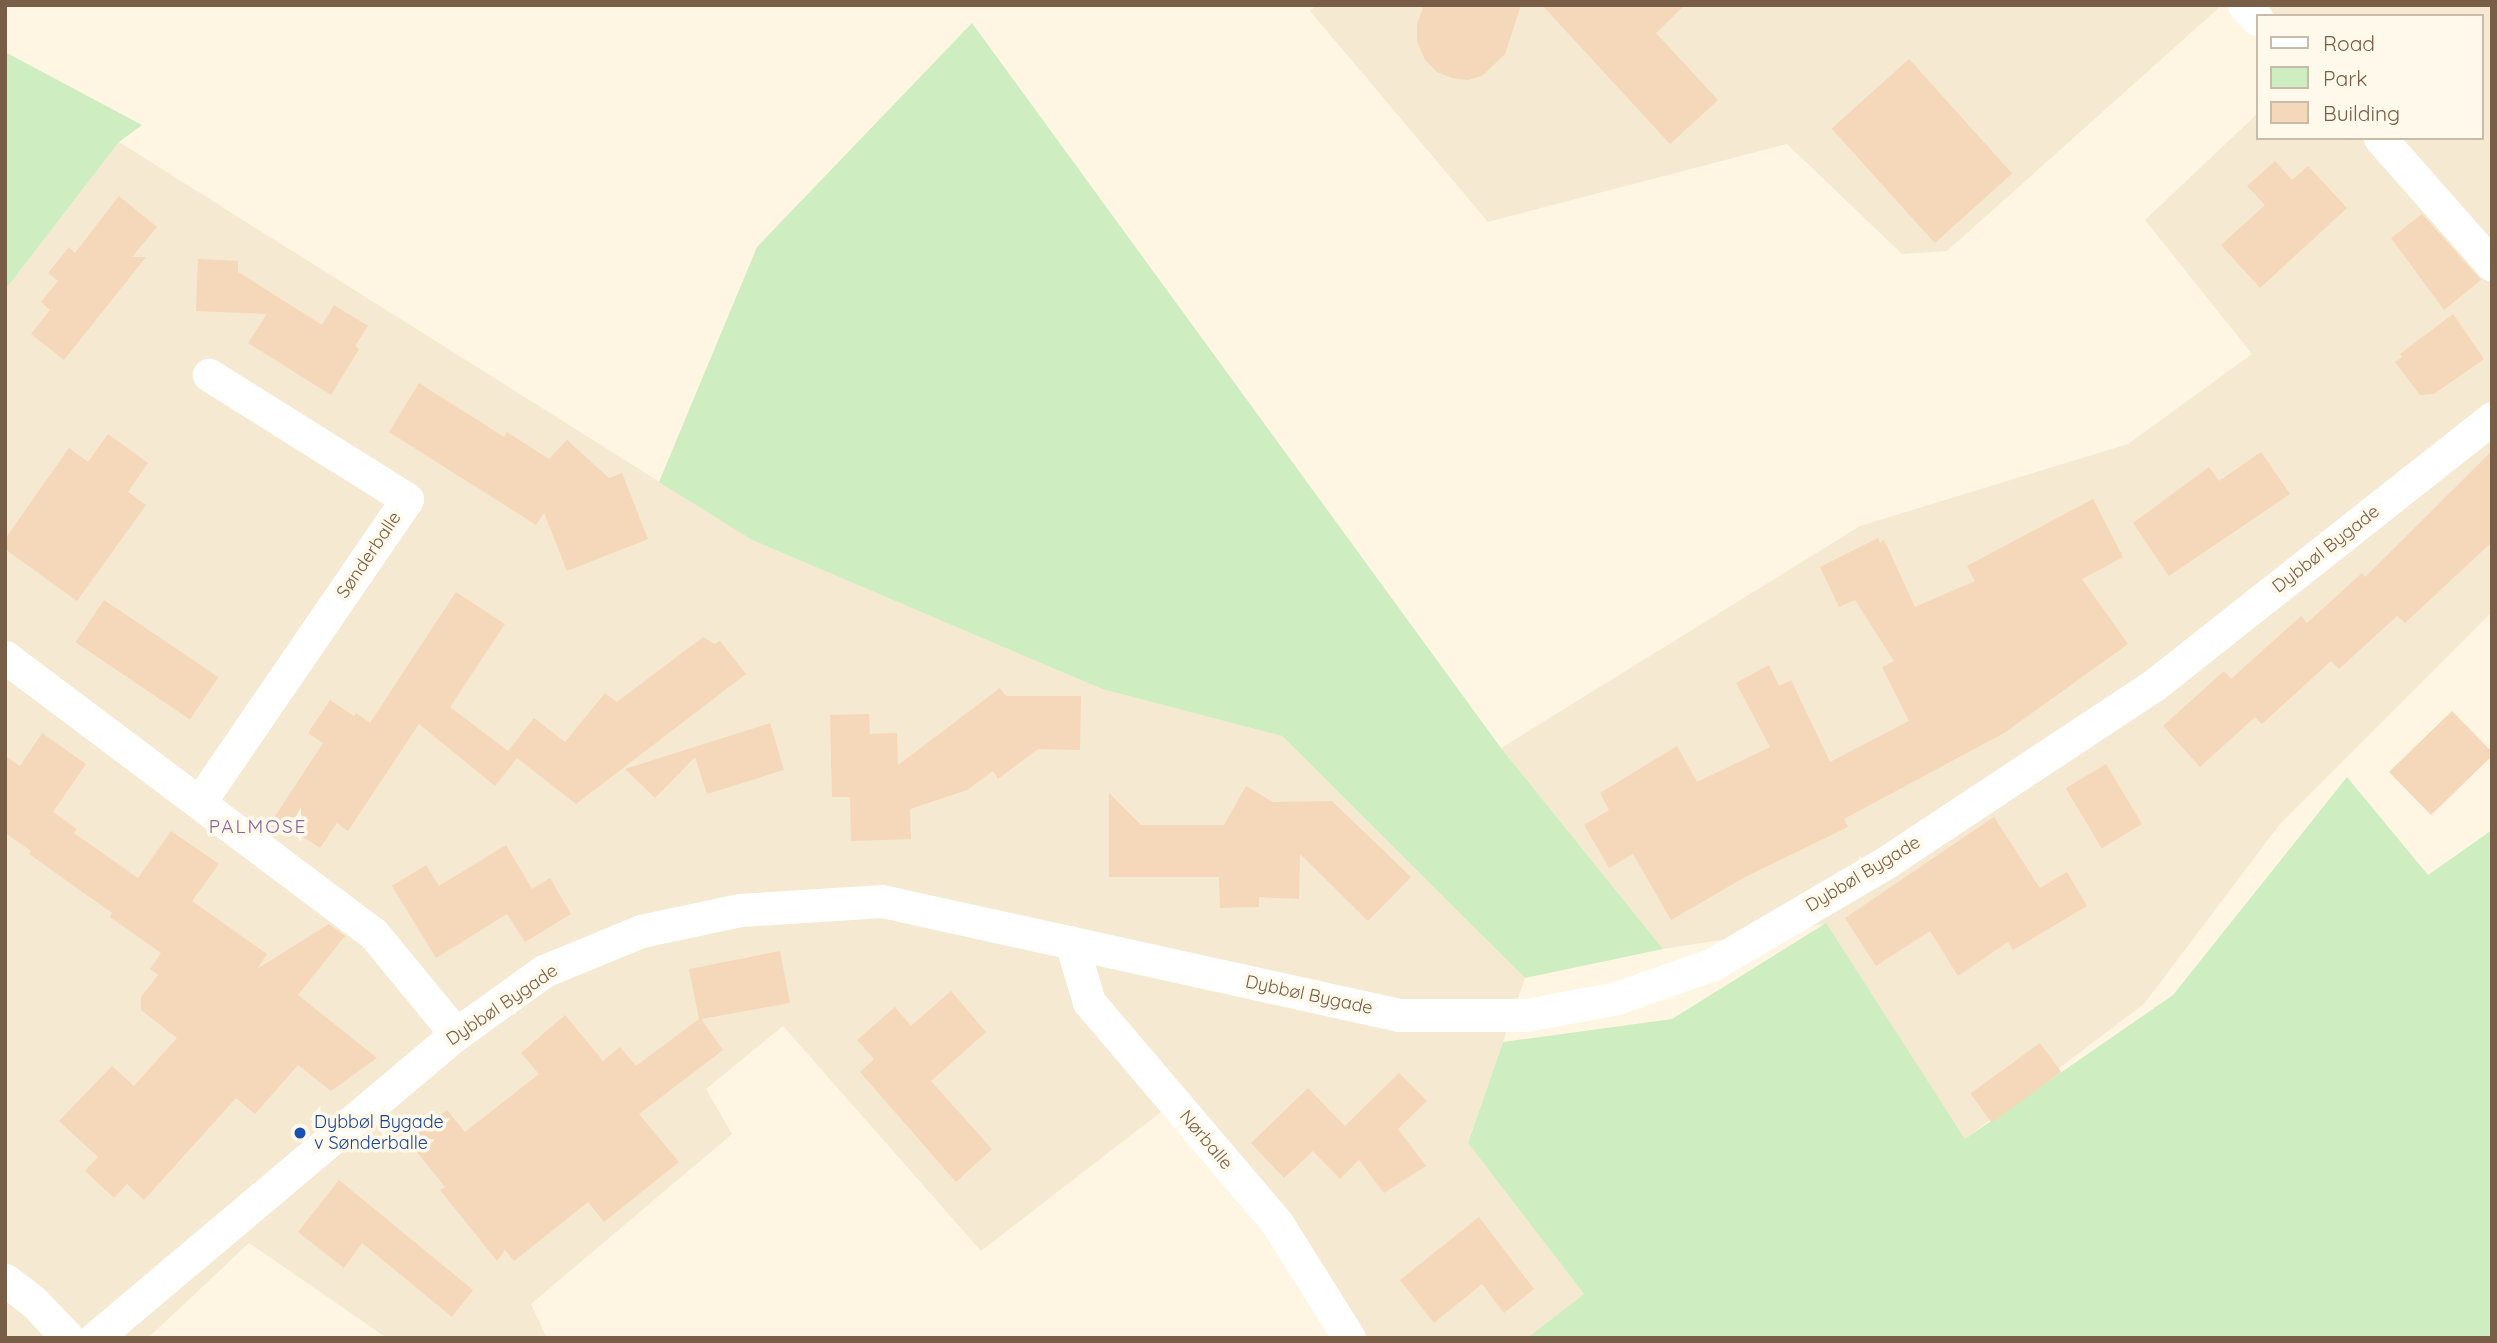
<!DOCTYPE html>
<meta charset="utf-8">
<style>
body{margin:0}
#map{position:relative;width:2497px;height:1343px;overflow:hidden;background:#fef6e3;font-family:Quicksand,sans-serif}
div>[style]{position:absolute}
.residential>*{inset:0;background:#f6e9d1}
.green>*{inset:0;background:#ceedc1}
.building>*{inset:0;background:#f5d7b9;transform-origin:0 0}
.street>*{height:33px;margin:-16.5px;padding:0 16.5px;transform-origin:16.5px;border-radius:16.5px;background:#fff}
.dots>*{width:19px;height:19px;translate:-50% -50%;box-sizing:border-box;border:4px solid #fff9eb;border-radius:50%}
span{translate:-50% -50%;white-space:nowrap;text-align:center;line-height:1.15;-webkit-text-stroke:7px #fff9eb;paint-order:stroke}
.street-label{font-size:18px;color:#785d47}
.transit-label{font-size:18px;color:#164399}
.left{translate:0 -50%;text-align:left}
.neighbourhood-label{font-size:19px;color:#8e629c;letter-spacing:2px}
.frame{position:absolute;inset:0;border:7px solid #785d47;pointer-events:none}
.legend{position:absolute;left:2256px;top:14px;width:228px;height:126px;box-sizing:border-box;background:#fff9eb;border:2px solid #c9bba9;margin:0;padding:9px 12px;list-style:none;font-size:21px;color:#785d47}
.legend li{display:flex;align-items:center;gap:14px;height:35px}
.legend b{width:35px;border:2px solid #c9bba9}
</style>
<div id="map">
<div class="residential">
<i style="clip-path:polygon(1317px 5px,2222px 5px,1947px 251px,1902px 254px,1787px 144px,1488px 222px,1310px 11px)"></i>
<i style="clip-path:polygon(2225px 5px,2492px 5px,2492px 612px,2279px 825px,2144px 1004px,1965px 1139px,1826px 924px,1663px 949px,1501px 748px,1860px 526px,2128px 444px,2252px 354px,2145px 220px,2257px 114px,2257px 138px,2481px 138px,2481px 16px,2257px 16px,2257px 35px)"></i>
<i style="clip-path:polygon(119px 142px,752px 540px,1102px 689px,1282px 736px,1525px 978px,1468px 1143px,1584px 1294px,1527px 1338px,1361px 1338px,1161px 1112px,981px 1251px,783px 1026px,706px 1089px,732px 1134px,531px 1304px,547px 1338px,387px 1338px,249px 1243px,148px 1338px,5px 1338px,5px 290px)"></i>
</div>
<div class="green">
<i style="clip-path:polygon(972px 23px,1501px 748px,1663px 949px,1525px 978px,1282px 736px,1102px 689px,752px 540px,659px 482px,757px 247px)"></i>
<i style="clip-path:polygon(5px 52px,142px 125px,119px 142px,5px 290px)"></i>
<i style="clip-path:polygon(2347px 777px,2428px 875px,2492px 830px,2492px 1338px,1527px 1338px,1584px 1294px,1468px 1143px,1503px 1042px,1672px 1019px,1826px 923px,1965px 1139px,2173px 995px)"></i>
</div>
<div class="building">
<i style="clip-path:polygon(1424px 5px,1521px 5px,1505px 54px,1482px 76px,1468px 80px,1452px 78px,1437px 72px,1425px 60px,1417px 41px,1417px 24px)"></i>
<i style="clip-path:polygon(1542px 5px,1685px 5px,1656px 33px,1718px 100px,1670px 144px)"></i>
<i style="left:1909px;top:59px;width:154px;height:104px;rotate:48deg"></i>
<i style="clip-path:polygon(2275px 161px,2292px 180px,2308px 166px,2347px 208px,2260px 288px,2221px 245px,2265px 205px,2247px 186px)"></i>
<i style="clip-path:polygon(119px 196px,157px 227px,132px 257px,146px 257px,64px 360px,31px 334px,50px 310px,41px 302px,58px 281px,48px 273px,69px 247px,75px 253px)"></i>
<i style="clip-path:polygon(2422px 214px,2481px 280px,2444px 310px,2391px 238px)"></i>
<i style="clip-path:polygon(198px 259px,238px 261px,238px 272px,322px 325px,334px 305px,368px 326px,355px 346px,359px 349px,331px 395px,248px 343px,267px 314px,196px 311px)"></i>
<i style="clip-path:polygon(2453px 314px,2484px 359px,2434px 394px,2420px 395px,2395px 362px,2402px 357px,2400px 354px)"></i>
<i style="clip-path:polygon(419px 383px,504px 437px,507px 432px,549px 459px,567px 440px,609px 478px,622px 473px,648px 539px,567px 571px,544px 513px,536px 525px,389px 432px)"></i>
<i style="clip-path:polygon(108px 434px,148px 463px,128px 492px,146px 505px,77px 601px,5px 549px,5px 539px,69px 448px,88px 462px)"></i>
<i style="clip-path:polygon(2492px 451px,2492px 542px,2405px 623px,2397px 616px,2339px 669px,2331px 661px,2262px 724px,2255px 717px,2200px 767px,2163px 726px,2224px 671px,2231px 679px,2301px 616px,2307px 623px,2362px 573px,2365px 577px)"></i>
<i style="clip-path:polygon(2261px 452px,2290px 494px,2169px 576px,2133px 523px,2209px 467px,2219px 481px)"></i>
<i style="clip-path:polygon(2093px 499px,2123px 557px,2082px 579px,2128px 644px,2004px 733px,1844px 819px,1848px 827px,1745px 877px,1671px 920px,1633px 854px,1609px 868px,1584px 825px,1609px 810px,1600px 793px,1677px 746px,1697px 782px,1770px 747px,1736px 683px,1769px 665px,1779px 686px,1791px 680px,1830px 762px,1909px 721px,1882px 667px,1894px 661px,1855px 600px,1839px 607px,1820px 567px,1878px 538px,1880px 543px,1884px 540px,1915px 607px,1975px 581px,1967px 566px)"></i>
<i style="clip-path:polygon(456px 592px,505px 624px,450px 707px,508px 751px,534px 718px,565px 742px,605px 693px,617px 702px,703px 637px,714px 644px,720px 641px,746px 674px,576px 804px,517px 758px,495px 786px,419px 724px,348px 831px,337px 823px,320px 848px,274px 818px,323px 743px,308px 733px,330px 700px,354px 716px,356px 713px,370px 723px)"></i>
<i style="left:104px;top:600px;width:138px;height:51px;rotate:34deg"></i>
<i style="clip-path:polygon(1000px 688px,1006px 696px,1081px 696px,1080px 750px,1038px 749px,998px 779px,993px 771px,967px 790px,910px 809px,911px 839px,851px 841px,850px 797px,832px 797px,830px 715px,869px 714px,870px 734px,897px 733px,898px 765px)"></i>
<i style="clip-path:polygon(2452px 711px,2492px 752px,2492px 756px,2431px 815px,2389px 772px)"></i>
<i style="clip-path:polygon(770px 723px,784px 770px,707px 794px,695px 757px,655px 798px,625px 769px)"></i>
<i style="clip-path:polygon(42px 733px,86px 764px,53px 812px,77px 829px,74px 833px,138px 878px,171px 831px,219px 864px,192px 901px,267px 954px,257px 969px,329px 924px,345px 936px,298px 995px,377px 1058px,331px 1091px,298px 1065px,255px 1114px,236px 1098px,144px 1200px,127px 1184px,114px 1198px,85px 1171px,98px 1157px,59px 1121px,112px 1066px,134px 1086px,177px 1038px,141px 1010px,141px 997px,158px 975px,150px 969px,161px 953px,110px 917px,112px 913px,29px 854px,31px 851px,5px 833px,5px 756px,20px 766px)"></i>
<i style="left:2106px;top:764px;width:70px;height:47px;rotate:59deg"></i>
<i style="clip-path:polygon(1246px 786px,1273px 802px,1332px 801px,1411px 877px,1368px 921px,1300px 854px,1299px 899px,1259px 897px,1259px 907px,1220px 908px,1219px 877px,1109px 877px,1109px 793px,1141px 825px,1224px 825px)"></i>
<i style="clip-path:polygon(1994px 817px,2040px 888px,2067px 872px,2087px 906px,2013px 950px,2008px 942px,1958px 976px,1930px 931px,1876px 966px,1845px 918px)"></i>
<i style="clip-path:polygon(506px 845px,532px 889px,550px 878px,571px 914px,525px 942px,507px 914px,436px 958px,392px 886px,426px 865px,439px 886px)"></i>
<i style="clip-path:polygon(780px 951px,790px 1003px,701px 1019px,723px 1050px,639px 1114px,679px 1162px,604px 1222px,588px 1202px,514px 1261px,505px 1250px,497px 1261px,440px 1190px,445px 1187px,408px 1141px,447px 1110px,465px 1132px,539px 1074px,521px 1053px,565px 1015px,603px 1061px,620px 1047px,636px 1066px,699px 1019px,689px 969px)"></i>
<i style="clip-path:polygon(951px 991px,986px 1032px,931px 1081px,992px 1149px,956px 1182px,860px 1072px,874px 1059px,857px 1040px,895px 1007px,911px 1026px)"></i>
<i style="left:2040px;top:1043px;width:36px;height:86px;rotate:54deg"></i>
<i style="clip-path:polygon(1399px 1073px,1427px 1101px,1398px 1129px,1426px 1166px,1384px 1193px,1359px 1160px,1340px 1179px,1313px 1151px,1284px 1178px,1251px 1143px,1308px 1088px,1345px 1126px)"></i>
<i style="clip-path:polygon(339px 1180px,473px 1290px,452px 1317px,362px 1243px,344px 1268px,298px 1232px)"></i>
<i style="clip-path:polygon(1479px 1217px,1534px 1289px,1504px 1313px,1482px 1284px,1434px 1323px,1400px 1280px)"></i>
</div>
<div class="street">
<i style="left:2244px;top:5px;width:19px;rotate:47deg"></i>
<i style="left:2380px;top:138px;width:169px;rotate:48.6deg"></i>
<i style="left:5px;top:657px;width:460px;rotate:36.9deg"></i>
<i style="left:373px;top:933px;width:131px;rotate:50.6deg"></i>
<i style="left:199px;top:803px;width:368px;rotate:-55.6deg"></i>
<i style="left:407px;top:499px;width:234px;rotate:-147.9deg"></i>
<i style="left:1071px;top:942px;width:63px;rotate:73.3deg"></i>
<i style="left:1089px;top:1002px;width:290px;rotate:49.6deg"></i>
<i style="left:1277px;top:1223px;width:136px;rotate:57.9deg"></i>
<i style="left:5px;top:1280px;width:34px;rotate:37deg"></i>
<i style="left:32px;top:1300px;width:52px;rotate:46.5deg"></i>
<i style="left:95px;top:1338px;width:472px;rotate:-40.1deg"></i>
<i style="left:456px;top:1034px;width:108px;rotate:-35.6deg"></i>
<i style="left:544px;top:971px;width:105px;rotate:-22.4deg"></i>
<i style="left:641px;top:931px;width:101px;rotate:-12deg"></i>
<i style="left:740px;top:910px;width:142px;rotate:-3.6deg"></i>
<i style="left:882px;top:901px;width:529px;rotate:12.43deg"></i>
<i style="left:1399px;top:1015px;width:127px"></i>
<i style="left:1526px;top:1015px;width:93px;rotate:-10.6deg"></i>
<i style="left:1617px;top:998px;width:102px;rotate:-19.5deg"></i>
<i style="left:1713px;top:964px;width:199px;rotate:-30.4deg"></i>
<i style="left:1885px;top:863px;width:323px;rotate:-33.5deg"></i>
<i style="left:2154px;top:685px;width:431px;rotate:-38.3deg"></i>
</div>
<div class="dots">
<i style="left:300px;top:1133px;background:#1a4fb4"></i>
</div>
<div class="street-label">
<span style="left:2326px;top:549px;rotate:-38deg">Dybbøl Bygade</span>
<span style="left:369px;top:555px;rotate:-56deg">Sønderballe</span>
<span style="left:1863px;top:874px;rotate:-31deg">Dybbøl Bygade</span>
<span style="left:1309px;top:995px;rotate:12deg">Dybbøl Bygade</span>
<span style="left:502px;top:1005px;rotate:-34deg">Dybbøl Bygade</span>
<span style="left:1206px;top:1140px;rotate:50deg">Nørballe</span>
</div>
<div class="transit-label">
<span class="left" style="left:314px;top:1133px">Dybbøl Bygade<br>v Sønderballe</span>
</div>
<div class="neighbourhood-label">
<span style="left:258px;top:827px">PALMOSE</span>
</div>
<div class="frame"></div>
<ul class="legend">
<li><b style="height:9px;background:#fff"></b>Road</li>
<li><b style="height:19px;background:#ceedc1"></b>Park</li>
<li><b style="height:19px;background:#f5d7b9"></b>Building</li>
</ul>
</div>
